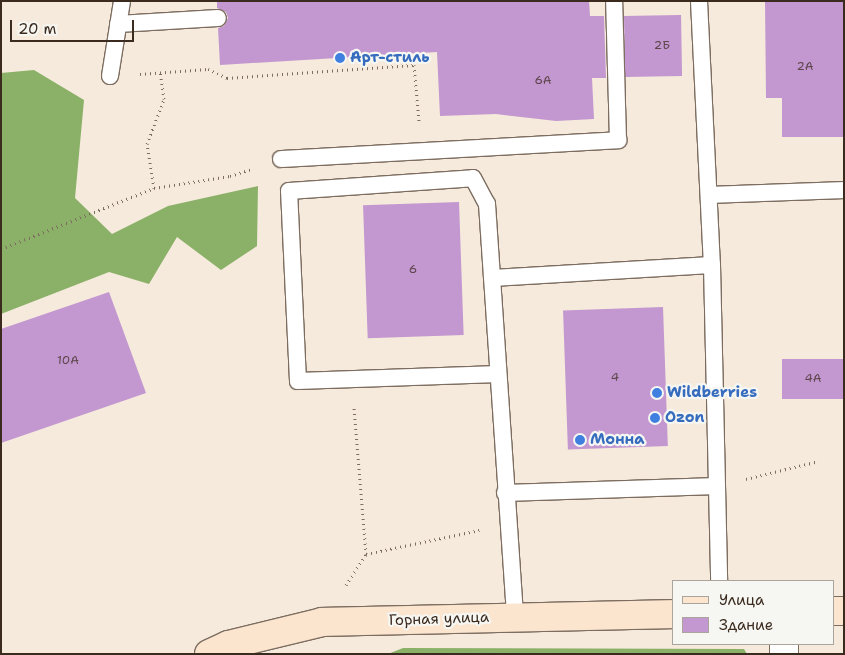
<!DOCTYPE html>
<meta charset="utf-8">
<style>
body{margin:0}
#map{position:relative;width:845px;height:655px;overflow:hidden;background:#f5eadc;font-family:"Shantell Sans",sans-serif}
div>[style]{position:absolute}
.forest>*{inset:0;background:#8ab167}
.building>*{inset:0;background:#c397d0;transform-origin:0 0}
.path>*{height:3px;margin-top:-1.5px;transform-origin:0;background:repeating-linear-gradient(90deg,#7c6d60 0 1px,transparent 0 5px)}
.roads{filter:drop-shadow(1px 0 #7c6d60) drop-shadow(-1px 0 #7c6d60) drop-shadow(0 1px #7c6d60) drop-shadow(0 -1px #7c6d60)}
.lane>*{height:16px;margin:-8px;padding:0 8px;transform-origin:8px;border-radius:8px;background:#fff}
.street>*{height:28px;margin:-14px;padding:0 14px;transform-origin:14px;border-radius:14px;background:#fff}
.secondary>*{height:28px;margin:-14px;padding:0 14px;transform-origin:14px;border-radius:14px;background:#fbe5cf}
.dots>*{width:14px;height:14px;translate:-50% -50%;box-sizing:border-box;border:2px solid #f6f6f2;border-radius:50%}
span{translate:-50% -50%;white-space:nowrap;text-align:center;line-height:1.15;-webkit-text-stroke:4.5px #f6f6f2;paint-order:stroke}
.number-label{font-size:12px;color:#5d454a}
.number-label span{-webkit-text-stroke-width:0}
.shop-label{font-size:15px;color:#366cbe;font-weight:700}
.left{translate:0 -50%;text-align:left}
.street-label{font-size:15px;color:#3b2a1e}
.frame{position:absolute;inset:0;border:2px solid #3b2a1e;pointer-events:none}
.legend{position:absolute;left:672px;top:580px;width:162px;height:65px;box-sizing:border-box;background:#f6f6f2;border:1px solid #aba49d;margin:0;padding:6px 9px;list-style:none;font-size:15px;color:#3b2a1e}
.legend li{display:flex;align-items:center;gap:10px;height:25px}
.legend b{width:25px;border:1px solid #aba49d}
.scale{position:absolute;left:10px;top:20px;width:124px;height:22px;box-sizing:border-box;border:2px solid #3b2a1e;border-top:0;padding-left:6px;font-size:15px;line-height:18px;white-space:nowrap;color:#3b2a1e;-webkit-text-stroke:4px #f6f6f2;paint-order:stroke}
</style>
<div id="map">
<div class="forest">
<i style="clip-path:polygon(34px 70px,84px 100px,75px 198px,112px 234px,168px 206px,258px 186px,257px 246px,221px 270px,177px 237px,149px 284px,109px 272px,1px 314px,1px 73px)"></i>
<i style="clip-path:polygon(403px 648px,744px 649px,747px 654px,388px 654px)"></i>
</div>
<div class="building">
<i style="clip-path:polygon(217px 1px,589px 1px,590px 16px,604px 16px,606px 78px,592px 78px,594px 119px,556px 121px,496px 114px,440px 116px,437px 52px,220px 65px,218px 28px,224px 26px,228px 18px,226px 12px,217px 8px)"></i>
<i style="clip-path:polygon(765px 1px,844px 1px,844px 137px,782px 137px,782px 98px,766px 98px)"></i>
<i style="left:681px;top:15px;width:61px;height:57px;rotate:89deg"></i>
<i style="left:459px;top:202px;width:133px;height:96px;rotate:88deg"></i>
<i style="clip-path:polygon(109px 292px,146px 393px,1px 443px,1px 329px)"></i>
<i style="left:663px;top:307px;width:139px;height:100px;rotate:88deg"></i>
<i style="left:844px;top:359px;width:40px;height:62px;rotate:90deg"></i>
</div>
<div class="path">
<i style="left:140px;top:74px;width:68px;rotate:-4.2deg"></i>
<i style="left:208px;top:69px;width:21px;rotate:25deg"></i>
<i style="left:227px;top:78px;width:187px;rotate:-4deg"></i>
<i style="left:414px;top:65px;width:56px;rotate:84.9deg"></i>
<i style="left:154px;top:188px;width:45px;rotate:-99deg"></i>
<i style="left:147px;top:144px;width:48px;rotate:-69.3deg"></i>
<i style="left:164px;top:99px;width:27px;rotate:-98deg"></i>
<i style="left:1px;top:249px;width:165px;rotate:-21.7deg"></i>
<i style="left:154px;top:188px;width:77px;rotate:-9deg"></i>
<i style="left:230px;top:176px;width:23px;rotate:-18deg"></i>
<i style="left:746px;top:479px;width:75px;rotate:-13.9deg"></i>
<i style="left:366px;top:554px;width:116px;rotate:-11.9deg"></i>
<i style="left:346px;top:585px;width:37px;rotate:-57deg"></i>
<i style="left:366px;top:554px;width:146px;rotate:-94.7deg"></i>
</div>
<div class="roads">
<div class="lane">
<i style="left:699px;top:1px;width:264px;rotate:87.2deg"></i>
<i style="left:712px;top:265px;width:316px;rotate:88.7deg"></i>
<i style="left:118px;top:24px;width:100px;rotate:-3.4deg"></i>
<i style="left:110px;top:76px;width:76px;rotate:-80.9deg"></i>
<i style="left:281px;top:159px;width:338px;rotate:-3.2deg"></i>
<i style="left:618px;top:140px;width:139px;rotate:-91.6deg"></i>
<i style="left:709px;top:195px;width:135px;rotate:-2.1deg"></i>
<i style="left:492px;top:278px;width:220px;rotate:-3.4deg"></i>
<i style="left:498px;top:374px;width:200px;rotate:178deg"></i>
<i style="left:298px;top:381px;width:190px;rotate:-92.7deg"></i>
<i style="left:289px;top:191px;width:184px;rotate:-4deg"></i>
<i style="left:473px;top:178px;width:30px;rotate:62deg"></i>
<i style="left:487px;top:204px;width:413px;rotate:86.1deg"></i>
<i style="left:505px;top:493px;width:212px;rotate:-1.9deg"></i>
</div>
<div class="street">
<i style="left:784px;top:654px;width:10px;rotate:-90deg"></i>
</div>
<div class="secondary">
<i style="left:834px;top:611px;width:10px"></i>
<i style="left:209px;top:654px;width:21px;rotate:-25deg"></i>
<i style="left:228px;top:645px;width:97px;rotate:-13.7deg"></i>
<i style="left:322px;top:622px;width:352px;rotate:-1.3deg"></i>
</div>
</div>
<div class="dots">
<i style="left:340px;top:58px;background:#3f7fe0"></i>
<i style="left:657px;top:393px;background:#3f7fe0"></i>
<i style="left:655px;top:418px;background:#3f7fe0"></i>
<i style="left:580px;top:440px;background:#3f7fe0"></i>
</div>
<div class="number-label">
<span style="left:662px;top:46px">2Б</span>
<span style="left:805px;top:67px">2А</span>
<span style="left:543px;top:81px">6А</span>
<span style="left:413px;top:270px">6</span>
<span style="left:68px;top:361px">10А</span>
<span style="left:615px;top:378px">4</span>
<span style="left:813px;top:379px">4А</span>
</div>
<div class="shop-label">
<span class="left" style="left:350px;top:58px">Арт-стиль</span>
<span class="left" style="left:667px;top:393px">Wildberries</span>
<span class="left" style="left:665px;top:418px">Ozon</span>
<span class="left" style="left:590px;top:440px">Монна</span>
</div>
<div class="street-label">
<span style="left:439px;top:619px;rotate:-2deg">Горная улица</span>
</div>
<div class="frame"></div>
<ul class="legend">
<li><b style="height:6px;background:#fbe5cf"></b>Улица</li>
<li><b style="height:14px;background:#c397d0"></b>Здание</li>
</ul>
<div class="scale">20 m</div>
</div>
